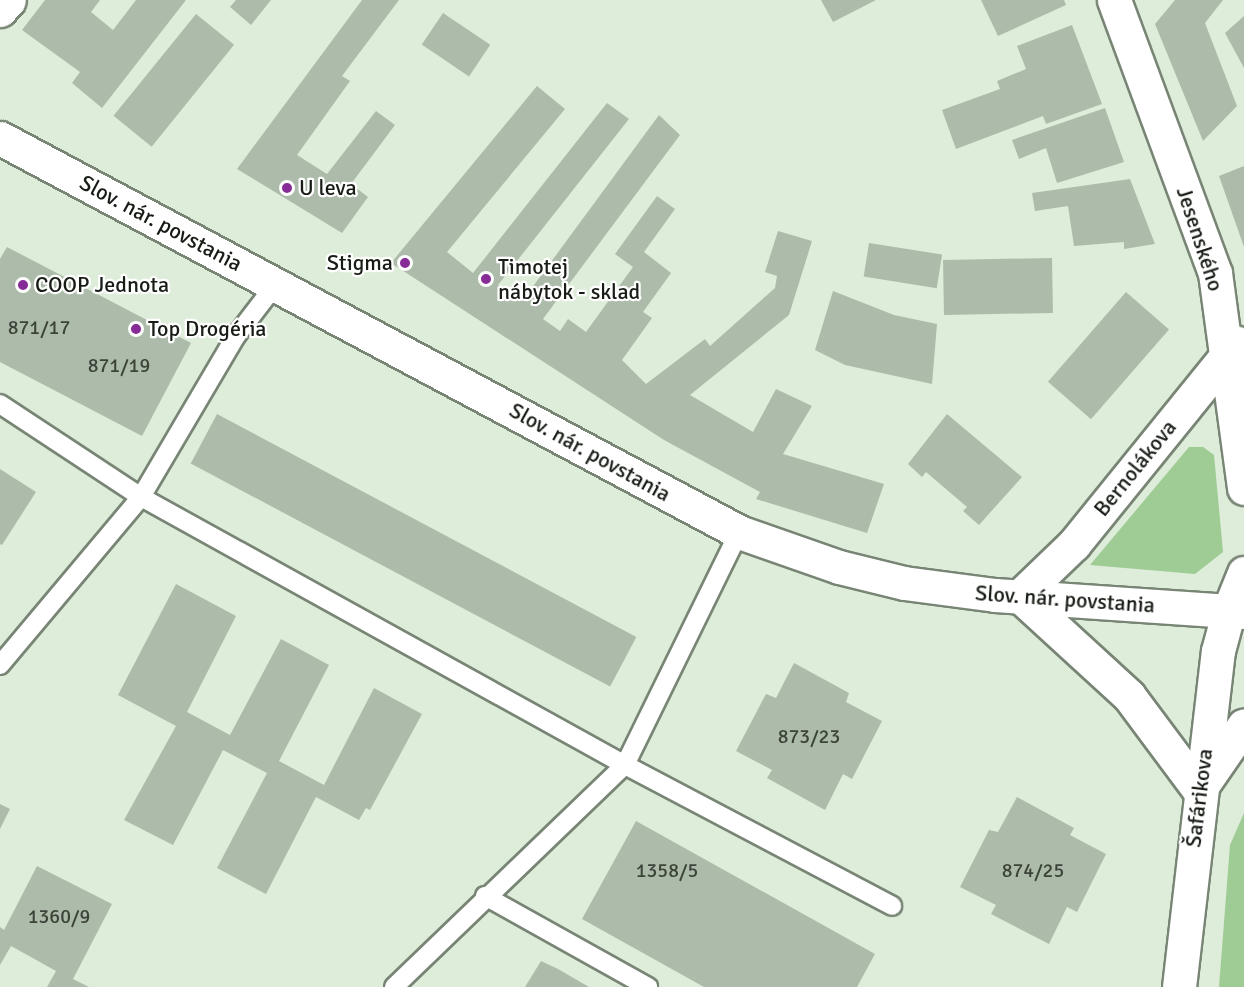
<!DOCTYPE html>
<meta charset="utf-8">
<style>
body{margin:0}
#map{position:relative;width:1244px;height:987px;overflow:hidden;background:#deecda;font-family:Signika,sans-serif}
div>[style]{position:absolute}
.green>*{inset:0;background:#9ecc94}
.building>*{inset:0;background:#adbbaa;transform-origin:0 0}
.roads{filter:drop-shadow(2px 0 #788575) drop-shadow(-2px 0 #788575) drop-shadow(0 2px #788575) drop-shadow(0 -2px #788575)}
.lane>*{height:18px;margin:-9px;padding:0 9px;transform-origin:9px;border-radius:9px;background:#fff}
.street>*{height:33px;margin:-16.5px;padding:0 16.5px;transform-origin:16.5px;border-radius:16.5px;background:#fff}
.secondary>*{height:33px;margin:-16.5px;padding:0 16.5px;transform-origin:16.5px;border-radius:16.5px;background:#fff}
.dots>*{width:16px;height:16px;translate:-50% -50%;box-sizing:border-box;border:3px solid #fff;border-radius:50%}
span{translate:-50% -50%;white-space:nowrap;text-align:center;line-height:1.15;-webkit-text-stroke:4.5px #fff;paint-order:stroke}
.number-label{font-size:20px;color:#3c443a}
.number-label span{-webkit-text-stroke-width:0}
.poi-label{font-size:22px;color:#171c15}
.left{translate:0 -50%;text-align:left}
.right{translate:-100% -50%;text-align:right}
.street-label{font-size:22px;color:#171c15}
</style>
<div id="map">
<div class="green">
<i style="clip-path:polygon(1189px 447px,1203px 447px,1214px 455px,1223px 552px,1195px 574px,1090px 565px)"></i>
<i style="clip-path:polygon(1244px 813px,1244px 987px,1219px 987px,1230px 845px)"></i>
</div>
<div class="building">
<i style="clip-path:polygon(45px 0,100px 0,91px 12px,113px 30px,136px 0,186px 0,102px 108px,72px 83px,80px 72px,22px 30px)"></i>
<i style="clip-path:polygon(236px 0,271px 0,251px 25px,230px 7px)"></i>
<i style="clip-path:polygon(362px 0,399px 0,342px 76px,350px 81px,297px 155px,327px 174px,376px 111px,395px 125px,351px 184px,368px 197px,342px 233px,237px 169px)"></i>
<i style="clip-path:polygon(821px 0,876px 0,833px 22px)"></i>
<i style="clip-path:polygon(981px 0,1064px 0,1066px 5px,998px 36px)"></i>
<i style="clip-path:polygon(1175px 0,1223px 0,1205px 23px,1237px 106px,1203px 141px,1155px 24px)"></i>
<i style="left:443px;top:13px;width:57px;height:38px;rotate:34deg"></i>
<i style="left:196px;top:14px;width:49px;height:131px;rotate:39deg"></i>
<i style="clip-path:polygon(1244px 16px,1244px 68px,1225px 33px)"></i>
<i style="clip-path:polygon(1072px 25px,1102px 104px,1046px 124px,1043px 116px,956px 149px,942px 110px,1000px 89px,997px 81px,1026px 69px,1017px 46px)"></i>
<i style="clip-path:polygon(537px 86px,565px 109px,447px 252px,473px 273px,607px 103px,629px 119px,498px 285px,523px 300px,659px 115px,680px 135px,543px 319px,560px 331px,568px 319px,586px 332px,633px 267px,615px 254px,657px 196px,675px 209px,644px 252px,671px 273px,643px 312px,652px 318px,622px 360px,646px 384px,705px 339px,710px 346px,775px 288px,777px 276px,765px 272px,778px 231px,812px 241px,789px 315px,690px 395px,753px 432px,776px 389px,812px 406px,783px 454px,884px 484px,867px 533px,756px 499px,760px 492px,664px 440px,391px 263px)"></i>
<i style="clip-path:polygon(1105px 108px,1124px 162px,1057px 183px,1046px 148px,1019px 159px,1012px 140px)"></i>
<i style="clip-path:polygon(1244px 166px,1244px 247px,1219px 176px)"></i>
<i style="clip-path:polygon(1130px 179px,1155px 244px,1124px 249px,1124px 242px,1074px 246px,1068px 206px,1035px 211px,1032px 193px)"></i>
<i style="left:869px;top:243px;width:74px;height:34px;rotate:9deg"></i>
<i style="clip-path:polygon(7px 247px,191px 343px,142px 436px,0 362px,0 259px)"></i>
<i style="left:1052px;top:258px;width:55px;height:109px;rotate:89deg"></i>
<i style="clip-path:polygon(833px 291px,894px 315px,937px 324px,932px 384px,845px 365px,815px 350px)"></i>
<i style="left:1126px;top:292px;width:57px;height:119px;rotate:41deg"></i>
<i style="left:217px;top:414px;width:475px;height:56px;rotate:28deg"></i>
<i style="clip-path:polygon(947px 414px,1022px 477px,979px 525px,963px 511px,967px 507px,926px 472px,922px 477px,908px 464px)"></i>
<i style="clip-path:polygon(0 469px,36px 492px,2px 545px,0 544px)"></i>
<i style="clip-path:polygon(176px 584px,236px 616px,187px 712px,230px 735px,281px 639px,329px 665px,279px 761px,324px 785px,374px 688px,422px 714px,370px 810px,366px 808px,359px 820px,316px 797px,266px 894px,217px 868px,267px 773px,223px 750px,173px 845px,124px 820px,176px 726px,118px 695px)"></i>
<i style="clip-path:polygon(794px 663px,849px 693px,846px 702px,882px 721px,852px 779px,843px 774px,825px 810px,767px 778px,772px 770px,736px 751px,766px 694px,776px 698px)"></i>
<i style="clip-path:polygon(1017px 797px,1074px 828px,1070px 835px,1106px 854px,1077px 912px,1067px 907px,1049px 944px,991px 914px,996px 905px,960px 887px,989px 830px,998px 832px)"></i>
<i style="clip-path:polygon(0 804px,10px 809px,0 829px)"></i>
<i style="clip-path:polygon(636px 821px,875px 954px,857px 987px,704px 987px,582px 919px)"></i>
<i style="clip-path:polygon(37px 866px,112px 904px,73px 979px,89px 987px,47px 987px,56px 971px,11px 946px,0 965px,0 927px,4px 930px)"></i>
<i style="clip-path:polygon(541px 961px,558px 969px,589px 987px,525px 987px)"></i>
</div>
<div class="roads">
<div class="lane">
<i style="left:0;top:404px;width:169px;rotate:33.4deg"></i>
<i style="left:141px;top:497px;width:553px;rotate:28.97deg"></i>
<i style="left:625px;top:765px;width:302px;rotate:27.8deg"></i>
<i style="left:0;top:665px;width:219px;rotate:-50deg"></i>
<i style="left:141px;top:497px;width:187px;rotate:-59.5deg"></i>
<i style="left:236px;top:336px;width:66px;rotate:-52.4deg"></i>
<i style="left:485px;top:896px;width:187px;rotate:29.2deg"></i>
<i style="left:394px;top:987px;width:320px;rotate:-43.9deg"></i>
<i style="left:625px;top:765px;width:259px;rotate:-63.9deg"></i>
</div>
<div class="street">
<i style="left:1114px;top:0;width:291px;rotate:69.7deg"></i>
<i style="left:1215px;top:273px;width:217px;rotate:82.3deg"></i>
<i style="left:0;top:10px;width:13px;rotate:-48deg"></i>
<i style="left:1020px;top:596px;width:75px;rotate:-43.9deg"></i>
<i style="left:1074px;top:544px;width:259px;rotate:-51deg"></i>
<i style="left:1229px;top:610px;width:40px;rotate:-68deg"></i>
</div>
<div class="secondary">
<i style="left:0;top:138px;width:837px;rotate:28.06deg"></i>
<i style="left:739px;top:532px;width:106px;rotate:19.3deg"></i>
<i style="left:839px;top:567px;width:67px;rotate:13.8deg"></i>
<i style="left:904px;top:583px;width:92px;rotate:7.5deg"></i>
<i style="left:995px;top:595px;width:250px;rotate:3.9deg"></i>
<i style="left:1020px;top:596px;width:148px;rotate:42.5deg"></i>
<i style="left:1129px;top:696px;width:117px;rotate:53.3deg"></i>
<i style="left:1204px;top:783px;width:70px;rotate:-55.4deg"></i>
<i style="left:1179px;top:987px;width:338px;rotate:-83.4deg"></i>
<i style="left:1218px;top:651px;width:42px;rotate:-75deg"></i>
</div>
</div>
<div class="dots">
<i style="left:287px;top:188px;background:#872b96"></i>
<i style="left:405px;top:263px;background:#872b96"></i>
<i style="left:486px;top:279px;background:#872b96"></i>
<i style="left:23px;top:285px;background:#872b96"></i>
<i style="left:136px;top:329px;background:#872b96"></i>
</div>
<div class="number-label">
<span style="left:39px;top:327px">871/17</span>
<span style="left:119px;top:365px">871/19</span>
<span style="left:809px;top:736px">873/23</span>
<span style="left:667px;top:870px">1358/5</span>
<span style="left:1033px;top:870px">874/25</span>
<span style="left:59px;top:916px">1360/9</span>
</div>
<div class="poi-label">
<span class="left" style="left:299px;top:188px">U leva</span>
<span class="right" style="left:393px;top:263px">Stigma</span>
<span class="left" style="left:498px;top:279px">Timotej<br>nábytok - sklad</span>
<span class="left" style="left:35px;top:285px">COOP Jednota</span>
<span class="left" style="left:148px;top:329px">Top Drogéria</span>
</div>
<div class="street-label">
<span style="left:161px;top:223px;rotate:28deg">Slov. nár. povstania</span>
<span style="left:1200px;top:239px;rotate:72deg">Jesenského</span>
<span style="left:590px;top:452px;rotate:29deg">Slov. nár. povstania</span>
<span style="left:1135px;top:468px;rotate:-51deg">Bernolákova</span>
<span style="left:1065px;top:599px;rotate:4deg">Slov. nár. povstania</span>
<span style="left:1199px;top:798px;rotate:-83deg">Šafárikova</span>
</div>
</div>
